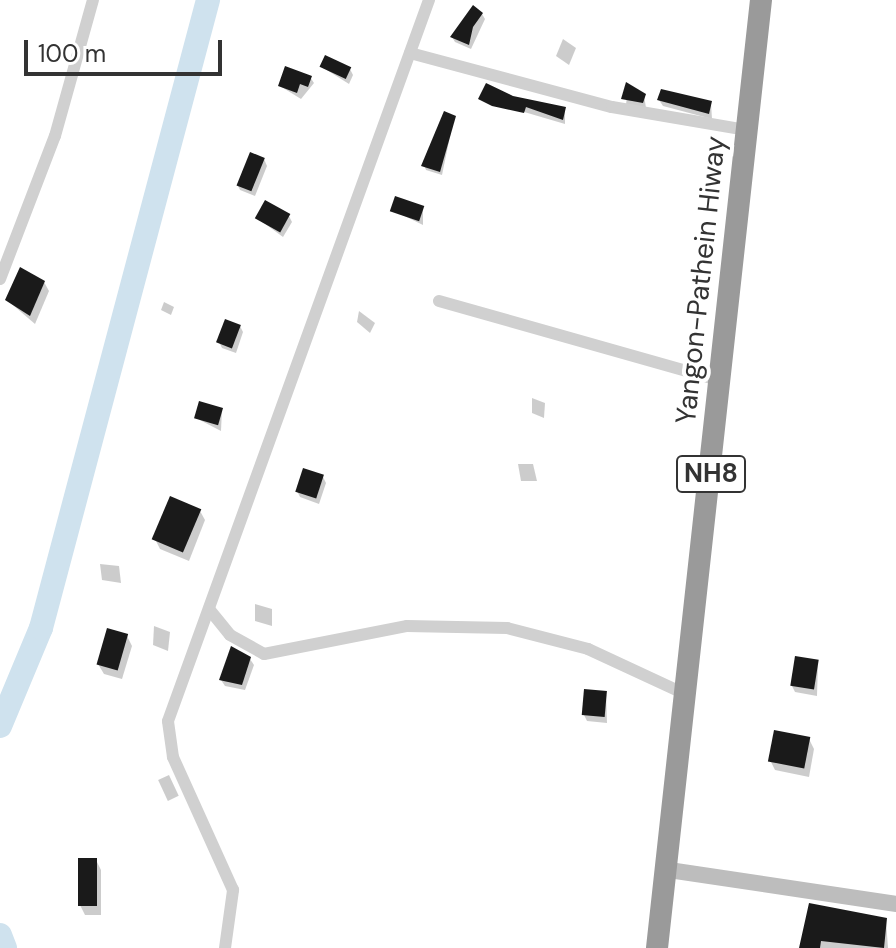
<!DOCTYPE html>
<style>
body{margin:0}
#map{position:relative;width:896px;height:948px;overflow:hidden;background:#fff;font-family:"DM Sans",sans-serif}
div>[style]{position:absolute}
.shadow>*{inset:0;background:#0003;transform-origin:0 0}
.river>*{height:24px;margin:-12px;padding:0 12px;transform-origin:12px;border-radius:12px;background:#cfe2ee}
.building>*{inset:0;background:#1a1a1a;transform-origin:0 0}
.street>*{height:12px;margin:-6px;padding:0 6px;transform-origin:6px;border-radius:6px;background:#d0d0d0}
.secondary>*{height:16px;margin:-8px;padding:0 8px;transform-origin:8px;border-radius:8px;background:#bdbdbd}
.highway>*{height:22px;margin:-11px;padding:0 11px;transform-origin:11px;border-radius:11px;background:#9a9a9a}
span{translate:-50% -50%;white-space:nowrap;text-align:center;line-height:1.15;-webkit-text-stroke:8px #fff;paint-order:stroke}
.shield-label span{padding:2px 6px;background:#fff;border:2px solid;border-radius:6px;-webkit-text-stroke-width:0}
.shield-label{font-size:26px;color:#333;font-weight:700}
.street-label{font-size:28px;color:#333}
.scale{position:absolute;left:24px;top:40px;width:198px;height:36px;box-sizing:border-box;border:4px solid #333;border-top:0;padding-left:10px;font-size:24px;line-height:28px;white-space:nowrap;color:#333;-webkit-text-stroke:6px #fff;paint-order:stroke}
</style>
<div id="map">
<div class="shadow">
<i style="clip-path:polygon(482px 14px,485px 19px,471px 49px,455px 42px,452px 37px)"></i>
<i style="clip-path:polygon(563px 39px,576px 48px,569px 65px,556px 56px)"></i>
<i style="clip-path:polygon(322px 67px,350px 69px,353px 75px,349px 84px)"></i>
<i style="clip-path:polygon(310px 77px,314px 83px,301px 99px,280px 86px)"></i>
<i style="clip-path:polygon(628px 85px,644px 95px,646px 108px,626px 105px)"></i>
<i style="clip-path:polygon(513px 98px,565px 109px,565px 124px,480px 99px)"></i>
<i style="clip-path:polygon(659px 100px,711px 103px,712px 119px,663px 106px)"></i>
<i style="clip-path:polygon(454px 117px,442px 175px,426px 170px,424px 165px)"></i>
<i style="clip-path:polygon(264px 159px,267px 166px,255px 196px,240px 190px,237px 184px)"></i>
<i style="clip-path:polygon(423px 208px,423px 225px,392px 210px)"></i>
<i style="clip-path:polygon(289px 216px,292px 222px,283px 237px,257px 218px)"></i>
<i style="clip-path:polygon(44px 282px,49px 291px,35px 324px,7px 300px)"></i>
<i style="clip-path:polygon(164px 302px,174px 307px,171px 315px,161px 310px)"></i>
<i style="clip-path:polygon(359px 311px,375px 323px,370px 333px,357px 322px)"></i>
<i style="clip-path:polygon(240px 326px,243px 332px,236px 353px,222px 348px,219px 342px)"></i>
<i style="clip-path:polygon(532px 398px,545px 403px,544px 418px,532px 413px)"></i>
<i style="clip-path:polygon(222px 409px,221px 431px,196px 418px)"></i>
<i style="clip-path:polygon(518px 464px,533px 464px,537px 481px,521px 481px)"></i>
<i style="clip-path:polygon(323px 477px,326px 483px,319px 504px,300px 497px,297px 491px)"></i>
<i style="clip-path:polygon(200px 511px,205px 520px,189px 561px,160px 549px,155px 539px)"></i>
<i style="clip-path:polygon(100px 564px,119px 566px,121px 583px,102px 580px)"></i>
<i style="clip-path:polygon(255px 604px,272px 609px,272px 626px,255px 621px)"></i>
<i style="clip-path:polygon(154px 626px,170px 632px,168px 651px,153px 645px)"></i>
<i style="clip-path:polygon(127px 636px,132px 646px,122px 679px,104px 674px,98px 664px)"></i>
<i style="clip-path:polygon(250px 659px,254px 665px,245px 690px,225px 686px,221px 680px)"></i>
<i style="clip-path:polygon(818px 662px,817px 696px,795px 692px,792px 686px)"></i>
<i style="clip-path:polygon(606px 693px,607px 723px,587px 721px,584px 715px)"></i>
<i style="clip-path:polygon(809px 739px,814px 749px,809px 777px,775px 770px,770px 760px)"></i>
<i style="left:169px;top:775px;width:23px;height:12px;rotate:65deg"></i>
<i style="clip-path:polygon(96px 860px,101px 870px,101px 915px,85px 915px,80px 905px)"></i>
<i style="clip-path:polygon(811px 905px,886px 920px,888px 948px,807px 948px)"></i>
</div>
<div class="river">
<i style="left:0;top:726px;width:106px;rotate:-67.3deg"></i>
<i style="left:41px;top:628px;width:650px;rotate:-75.11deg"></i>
<i style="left:0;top:935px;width:14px;rotate:69deg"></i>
</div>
<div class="building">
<i style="clip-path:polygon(473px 5px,483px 13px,473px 27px,469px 45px,450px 37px)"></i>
<i style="left:325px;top:55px;width:29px;height:13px;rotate:25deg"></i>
<i style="clip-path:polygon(285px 66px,312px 76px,308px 87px,300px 84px,297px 93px,278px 86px)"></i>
<i style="clip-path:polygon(626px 82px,646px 94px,643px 103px,621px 99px)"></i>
<i style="clip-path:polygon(486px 83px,513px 96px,566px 107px,563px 120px,526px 107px,524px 113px,492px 106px,478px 99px)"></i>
<i style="clip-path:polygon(661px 89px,712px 101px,709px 114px,657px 100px)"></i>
<i style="clip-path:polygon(444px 111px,456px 116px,440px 172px,421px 166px)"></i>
<i style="left:250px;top:152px;width:16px;height:36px;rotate:22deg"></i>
<i style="left:395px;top:196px;width:31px;height:16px;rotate:19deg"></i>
<i style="left:265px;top:200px;width:29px;height:21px;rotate:29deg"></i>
<i style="clip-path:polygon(20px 267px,45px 281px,30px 316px,5px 300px)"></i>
<i style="left:225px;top:319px;width:17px;height:25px;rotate:21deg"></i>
<i style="left:199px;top:401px;width:25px;height:18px;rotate:16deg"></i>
<i style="left:303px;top:468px;width:22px;height:25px;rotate:18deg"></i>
<i style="left:170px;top:496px;width:34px;height:47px;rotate:23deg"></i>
<i style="left:107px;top:628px;width:22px;height:38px;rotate:16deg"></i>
<i style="clip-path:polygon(231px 646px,251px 657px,242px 685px,219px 680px)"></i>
<i style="left:795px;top:656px;width:24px;height:30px;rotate:9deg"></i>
<i style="left:584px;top:689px;width:23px;height:26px;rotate:5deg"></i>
<i style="left:774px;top:730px;width:37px;height:32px;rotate:11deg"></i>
<i style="left:78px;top:858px;width:19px;height:48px"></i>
<i style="clip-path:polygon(809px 903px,887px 918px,884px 948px,821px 941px,820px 948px,799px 948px)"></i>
</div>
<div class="street">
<i style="left:410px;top:53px;width:209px;rotate:15deg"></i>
<i style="left:612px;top:107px;width:137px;rotate:9.7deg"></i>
<i style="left:0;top:279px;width:153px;rotate:-69deg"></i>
<i style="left:55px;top:136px;width:141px;rotate:-74.4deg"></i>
<i style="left:439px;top:301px;width:293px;rotate:15.8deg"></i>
<i style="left:209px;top:609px;width:33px;rotate:51deg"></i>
<i style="left:230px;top:635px;width:39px;rotate:29deg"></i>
<i style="left:264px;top:654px;width:146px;rotate:-11.1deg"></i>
<i style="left:407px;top:626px;width:100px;rotate:1.1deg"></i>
<i style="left:507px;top:628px;width:84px;rotate:14.5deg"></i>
<i style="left:588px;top:649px;width:109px;rotate:24.9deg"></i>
<i style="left:225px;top:948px;width:59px;rotate:-82.1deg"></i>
<i style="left:233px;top:890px;width:146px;rotate:-114.3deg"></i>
<i style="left:173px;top:757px;width:36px;rotate:-98deg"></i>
<i style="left:168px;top:721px;width:767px;rotate:-70.1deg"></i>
</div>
<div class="secondary">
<i style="left:669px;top:870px;width:230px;rotate:8.5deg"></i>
</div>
<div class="highway">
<i style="left:657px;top:948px;width:954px;rotate:-83.74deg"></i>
</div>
<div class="shield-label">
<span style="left:711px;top:474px">NH8</span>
</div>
<div class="street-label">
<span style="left:701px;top:280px;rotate:-84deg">Yangon-Pathein Hiway</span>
</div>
<div class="scale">100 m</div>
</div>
